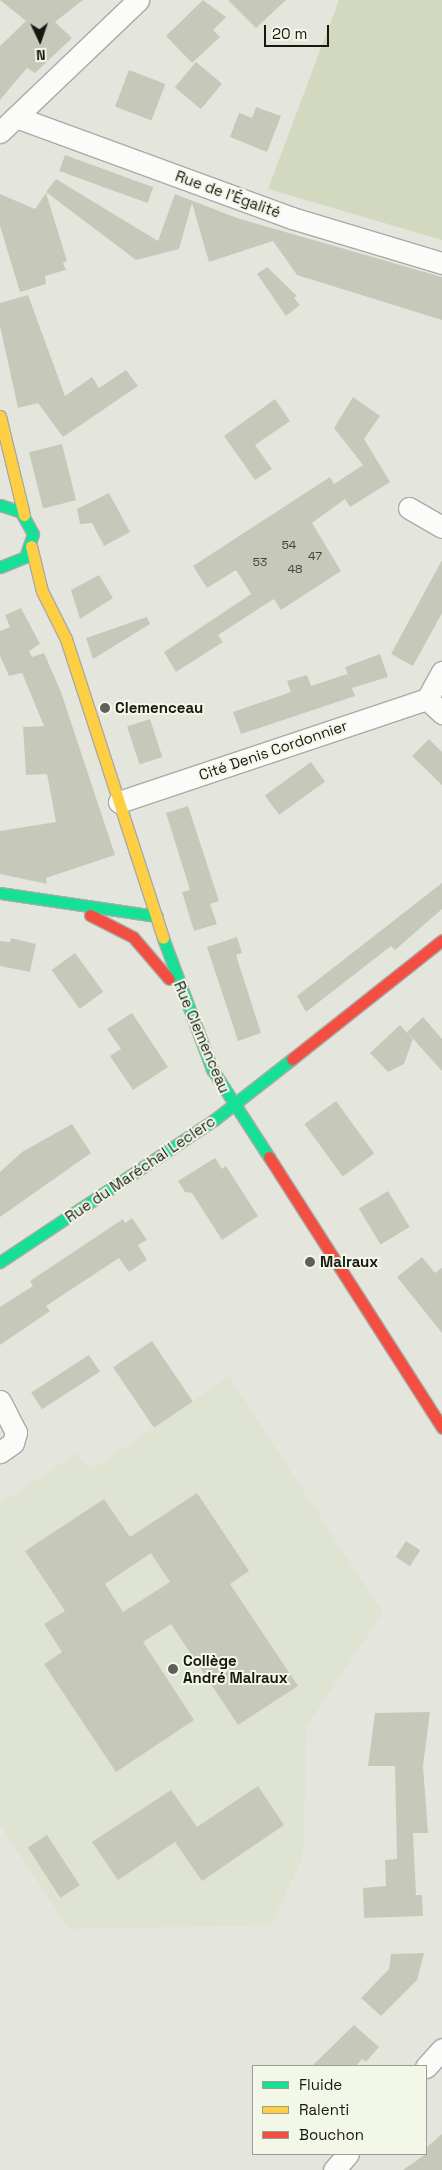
<!DOCTYPE html>
<meta charset="utf-8">
<style>
body{margin:0}
#map{position:relative;width:442px;height:2170px;overflow:hidden;background:#e4e6de;font-family:"Space Grotesk",sans-serif}
div>[style]{position:absolute}
.built>*{inset:0;background:#dee3d2}
.green>*{inset:0;background:#d2d9bf}
.building>*{inset:0;background:#c6c9ba;transform-origin:0 0}
.roads{filter:drop-shadow(1px 0 #aaaba5) drop-shadow(-1px 0 #aaaba5) drop-shadow(0 1px #aaaba5) drop-shadow(0 -1px #aaaba5)}
.street>*{height:21px;margin:-10.5px;padding:0 10.5px;transform-origin:10.5px;border-radius:10.5px;background:#fbfbfa}
.fast>*{height:11px;margin:-5.5px;padding:0 5.5px;transform-origin:5.5px;border-radius:5.5px;background:#16e098}
.slow>*{height:11px;margin:-5.5px;padding:0 5.5px;transform-origin:5.5px;border-radius:5.5px;background:#ffcf43}
.jam>*{height:11px;margin:-5.5px;padding:0 5.5px;transform-origin:5.5px;border-radius:5.5px;background:#f24e42}
.dots>*{width:14px;height:14px;translate:-50% -50%;box-sizing:border-box;border:2px solid #f3f7e7;border-radius:50%}
span{translate:-50% -50%;white-space:nowrap;text-align:center;line-height:1.15;-webkit-text-stroke:4px #f3f7e7;paint-order:stroke}
.number-label{font-size:12px;color:#42443c}
.number-label span{-webkit-text-stroke-width:0}
.street-label{font-size:15px;color:#161812}
.poi-label{font-size:15px;color:#161812;font-weight:700}
.left{translate:0 -50%;text-align:left}
.legend{position:absolute;left:252px;top:2065px;width:175px;height:90px;box-sizing:border-box;background:#f3f7e7;border:1px solid #9b9e92;margin:0;padding:6px 9px;list-style:none;font-size:15px;color:#161812}
.legend li{display:flex;align-items:center;gap:10px;height:25px}
.legend b{width:25px;border:1px solid #9b9e92}
.north{position:absolute;left:15px;top:15px;width:50px;height:50px;-webkit-text-stroke:4px #f3f7e7;paint-order:stroke;rotate:177deg;font-size:14px;font-weight:700;line-height:20px;text-align:center;color:#161812}
.north::after{content:'';display:block;margin:auto;width:18px;height:22px;background:#161812;clip-path:polygon(50% 0,100% 100%,50% 72%,0 100%)}
.scale{position:absolute;left:264px;top:25px;width:65px;height:22px;box-sizing:border-box;border:2px solid #161812;border-top:0;padding-left:6px;font-size:15px;line-height:18px;white-space:nowrap;color:#161812;-webkit-text-stroke:4px #f3f7e7;paint-order:stroke}
</style>
<div id="map">
<div class="built">
<i style="clip-path:polygon(229px 1376px,383px 1613px,307px 1726px,303px 1857px,271px 1925px,69px 1929px,0 1825px,0 1504px,77px 1453px,90px 1471px)"></i>
</div>
<div class="green">
<i style="clip-path:polygon(339px 0,442px 0,442px 240px,268px 189px)"></i>
</div>
<div class="building">
<i style="clip-path:polygon(0 0,83px 0,55px 22px,72px 38px,35px 73px,27px 68px,0 100px,0 46px,26px 21px)"></i>
<i style="clip-path:polygon(203px 0,226px 17px,213px 30px,220px 37px,192px 63px,166px 36px)"></i>
<i style="clip-path:polygon(228px 0,286px 0,256px 28px)"></i>
<i style="left:196px;top:62px;width:34px;height:33px;rotate:40deg"></i>
<i style="left:129px;top:70px;width:39px;height:39px;rotate:21deg"></i>
<i style="clip-path:polygon(256px 107px,281px 116px,267px 152px,230px 137px,239px 113px,252px 118px)"></i>
<i style="left:65px;top:155px;width:94px;height:17px;rotate:20deg"></i>
<i style="clip-path:polygon(56px 179px,158px 241px,175px 194px,237px 218px,442px 277px,442px 320px,297px 275px,273px 241px,209px 262px,192px 203px,179px 249px,136px 260px,46px 192px)"></i>
<i style="clip-path:polygon(46px 193px,67px 261px,63px 263px,66px 270px,45px 276px,46px 284px,20px 292px,0 226px,0 194px,35px 209px)"></i>
<i style="clip-path:polygon(267px 267px,297px 296px,294px 298px,300px 305px,286px 316px,257px 274px)"></i>
<i style="clip-path:polygon(28px 295px,65px 396px,92px 377px,99px 388px,126px 370px,138px 386px,63px 437px,38px 403px,18px 408px,0 326px,0 303px)"></i>
<i style="clip-path:polygon(353px 397px,380px 416px,364px 439px,390px 482px,350px 507px,345px 499px,312px 523px,341px 571px,281px 610px,274px 599px,218px 635px,223px 642px,176px 672px,164px 652px,251px 594px,236px 570px,207px 588px,193px 566px,330px 477px,334px 484px,363px 465px,334px 428px)"></i>
<i style="clip-path:polygon(275px 399px,290px 421px,255px 445px,272px 469px,255px 480px,224px 436px)"></i>
<i style="left:62px;top:444px;width:58px;height:34px;rotate:76deg"></i>
<i style="clip-path:polygon(109px 493px,130px 532px,104px 546px,92px 523px,80px 524px,77px 509px)"></i>
<i style="clip-path:polygon(442px 560px,442px 613px,413px 666px,391px 654px)"></i>
<i style="clip-path:polygon(99px 575px,113px 598px,80px 619px,71px 590px)"></i>
<i style="clip-path:polygon(21px 608px,40px 644px,29px 651px,32px 657px,44px 653px,61px 692px,115px 855px,46px 878px,47px 884px,0 874px,0 831px,56px 822px,47px 774px,26px 775px,23px 727px,44px 726px,22px 673px,9px 676px,0 656px,0 631px,10px 627px,5px 615px)"></i>
<i style="clip-path:polygon(147px 617px,150px 624px,93px 659px,86px 638px)"></i>
<i style="clip-path:polygon(380px 654px,388px 677px,352px 688px,355px 696px,241px 734px,233px 712px,291px 692px,287px 681px,307px 675px,311px 686px,347px 674px,350px 681px,345px 667px)"></i>
<i style="left:150px;top:719px;width:40px;height:24px;rotate:72deg"></i>
<i style="clip-path:polygon(429px 739px,442px 752px,442px 785px,412px 756px)"></i>
<i style="left:311px;top:762px;width:24px;height:57px;rotate:54deg"></i>
<i style="clip-path:polygon(188px 806px,219px 901px,210px 904px,217px 924px,194px 931px,182px 892px,190px 890px,166px 813px)"></i>
<i style="clip-path:polygon(442px 883px,442px 909px,395px 950px,391px 946px,306px 1012px,297px 996px)"></i>
<i style="clip-path:polygon(237px 937px,242px 953px,236px 955px,261px 1033px,238px 1041px,207px 947px)"></i>
<i style="clip-path:polygon(11px 938px,36px 944px,30px 972px,0 966px,0 941px,10px 942px)"></i>
<i style="left:75px;top:953px;width:48px;height:29px;rotate:54deg"></i>
<i style="clip-path:polygon(132px 1013px,168px 1067px,133px 1090px,110px 1056px,121px 1049px,107px 1029px)"></i>
<i style="clip-path:polygon(423px 1017px,442px 1039px,442px 1071px,407px 1032px)"></i>
<i style="clip-path:polygon(400px 1025px,413px 1039px,404px 1064px,388px 1072px,370px 1053px)"></i>
<i style="left:336px;top:1101px;width:65px;height:39px;rotate:54deg"></i>
<i style="clip-path:polygon(72px 1124px,91px 1153px,0 1217px,0 1172px,22px 1152px)"></i>
<i style="clip-path:polygon(215px 1158px,222px 1169px,226px 1166px,258px 1216px,222px 1240px,192px 1193px,185px 1192px,178px 1181px)"></i>
<i style="left:388px;top:1191px;width:42px;height:34px;rotate:59deg"></i>
<i style="clip-path:polygon(132px 1218px,147px 1240px,138px 1245px,147px 1260px,129px 1272px,119px 1258px,46px 1306px,50px 1311px,0 1345px,0 1307px,33px 1286px,30px 1281px,123px 1219px,125px 1223px)"></i>
<i style="clip-path:polygon(422px 1257px,435px 1273px,442px 1268px,442px 1333px,397px 1277px)"></i>
<i style="left:152px;top:1341px;width:73px;height:47px;rotate:56deg"></i>
<i style="left:89px;top:1355px;width:20px;height:69px;rotate:57deg"></i>
<i style="clip-path:polygon(evenodd,197px 1493px,249px 1571px,230px 1584px,298px 1686px,238px 1725px,171px 1624px,143px 1642px,194px 1720px,116px 1772px,44px 1664px,62px 1652px,44px 1624px,65px 1611px,25px 1551px,104px 1499px,130px 1537px,197px 1493px,151px 1553px,170px 1582px,123px 1612px,105px 1584px,151px 1553px)"></i>
<i style="left:406px;top:1541px;width:17px;height:19px;rotate:33deg"></i>
<i style="clip-path:polygon(430px 1712px,423px 1766px,428px 1833px,413px 1833px,416px 1895px,422px 1895px,423px 1916px,364px 1918px,363px 1888px,386px 1886px,385px 1860px,397px 1859px,395px 1766px,368px 1766px,375px 1713px)"></i>
<i style="clip-path:polygon(258px 1786px,284px 1825px,202px 1881px,175px 1842px,118px 1880px,92px 1842px,171px 1790px,197px 1827px)"></i>
<i style="left:47px;top:1835px;width:60px;height:23px;rotate:57deg"></i>
<i style="clip-path:polygon(424px 1953px,417px 1980px,381px 2016px,361px 1998px,389px 1969px,391px 1954px)"></i>
<i style="clip-path:polygon(354px 2025px,379px 2047px,366px 2062px,362px 2059px,356px 2066px,312px 2066px)"></i>
<i style="clip-path:polygon(442px 2134px,442px 2170px,403px 2170px,426px 2154px,426px 2148px)"></i>
</div>
<div class="roads">
<div class="street">
<i style="left:16px;top:117px;width:294px;rotate:20.1deg"></i>
<i style="left:292px;top:218px;width:157px;rotate:16.7deg"></i>
<i style="left:0;top:132px;width:191px;rotate:-43.7deg"></i>
<i style="left:409px;top:508px;width:38px;rotate:30deg"></i>
<i style="left:427px;top:699px;width:21px;rotate:43deg"></i>
<i style="left:119px;top:802px;width:325px;rotate:-18.5deg"></i>
<i style="left:427px;top:699px;width:31px;rotate:-61deg"></i>
<i style="left:0;top:1401px;width:35px;rotate:63deg"></i>
<i style="left:16px;top:1432px;width:11px;rotate:105deg"></i>
<i style="left:13px;top:1443px;width:16px;rotate:145deg"></i>
<i style="left:426px;top:2067px;width:24px;rotate:-48deg"></i>
<i style="left:334px;top:2170px;width:21px;rotate:-49deg"></i>
</div>
<div class="fast">
<i style="left:0;top:505px;width:22px;rotate:18deg"></i>
<i style="left:21px;top:512px;width:25px;rotate:61deg"></i>
<i style="left:33px;top:534px;width:24px;rotate:109deg"></i>
<i style="left:25px;top:557px;width:27px;rotate:158deg"></i>
<i style="left:0;top:893px;width:158px;rotate:8.4deg"></i>
<i style="left:163px;top:938px;width:140px;rotate:69.5deg"></i>
<i style="left:212px;top:1069px;width:105px;rotate:57.1deg"></i>
<i style="left:0;top:1262px;width:257px;rotate:-33.6deg"></i>
<i style="left:214px;top:1120px;width:99px;rotate:-38deg"></i>
</div>
<div class="slow">
<i style="left:0;top:416px;width:102px;rotate:76.4deg"></i>
<i style="left:31px;top:546px;width:46px;rotate:76.3deg"></i>
<i style="left:42px;top:591px;width:54px;rotate:63.4deg"></i>
<i style="left:66px;top:639px;width:314px;rotate:72deg"></i>
</div>
<div class="jam">
<i style="left:90px;top:915px;width:48px;rotate:27.1deg"></i>
<i style="left:133px;top:937px;width:55px;rotate:49.4deg"></i>
<i style="left:292px;top:1059px;width:191px;rotate:-38.4deg"></i>
<i style="left:269px;top:1157px;width:321px;rotate:57.4deg"></i>
</div>
</div>
<div class="dots">
<i style="left:105px;top:708px;background:#5e6059"></i>
<i style="left:310px;top:1262px;background:#5e6059"></i>
<i style="left:173px;top:1669px;background:#5e6059"></i>
</div>
<div class="number-label">
<span style="left:289px;top:546px">54</span>
<span style="left:315px;top:557px">47</span>
<span style="left:260px;top:563px">53</span>
<span style="left:295px;top:570px">48</span>
</div>
<div class="street-label">
<span style="left:228px;top:194px;rotate:20deg">Rue de l'Égalité</span>
<span style="left:273px;top:750px;rotate:-19deg">Cité Denis Cordonnier</span>
<span style="left:202px;top:1037px;rotate:67deg">Rue Clemenceau</span>
<span style="left:140px;top:1169px;rotate:-34deg">Rue du Maréchal Leclerc</span>
</div>
<div class="poi-label">
<span class="left" style="left:115px;top:708px">Clemenceau</span>
<span class="left" style="left:320px;top:1262px">Malraux</span>
<span class="left" style="left:183px;top:1669px">Collège<br>André Malraux</span>
</div>
<ul class="legend">
<li><b style="height:6px;background:#16e098"></b>Fluide</li>
<li><b style="height:6px;background:#ffcf43"></b>Ralenti</li>
<li><b style="height:6px;background:#f24e42"></b>Bouchon</li>
</ul>
<div class="north">N</div>
<div class="scale">20 m</div>
</div>
